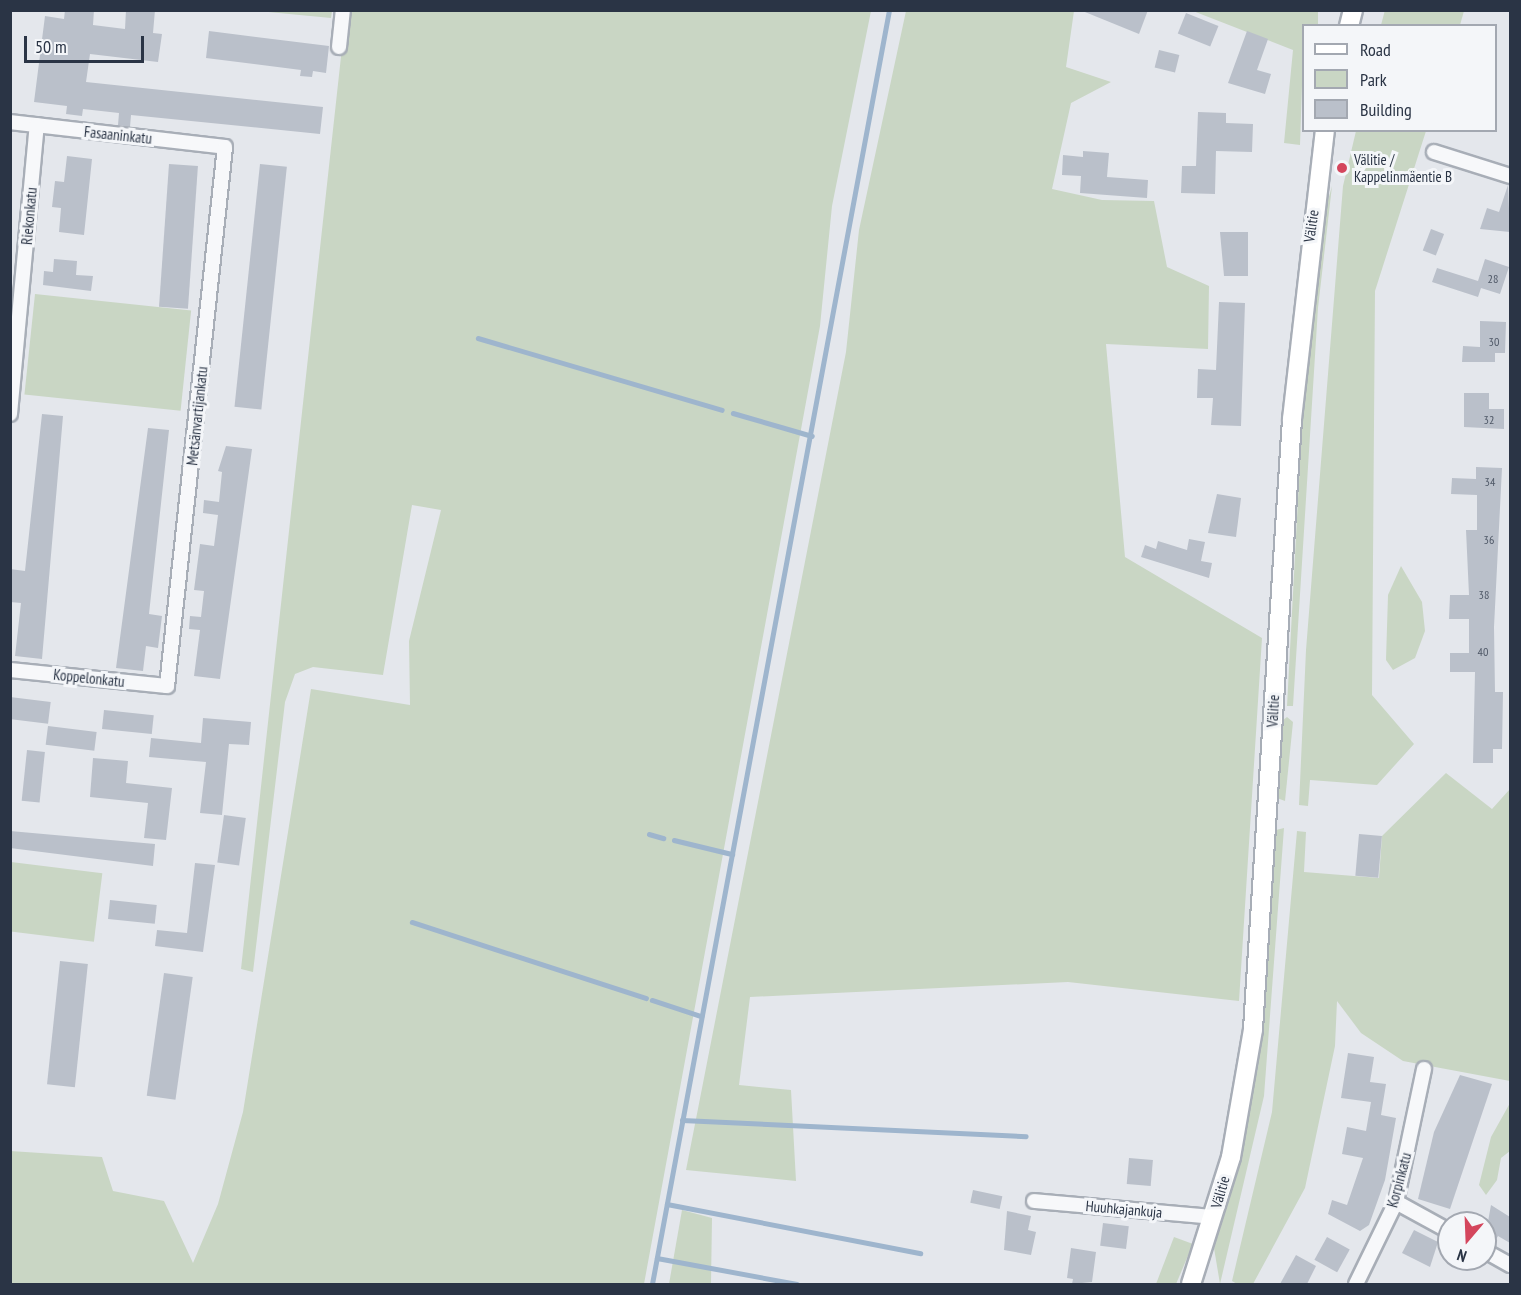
<!DOCTYPE html>
<meta charset="utf-8">
<style>
body{margin:0}
#map{position:relative;width:1521px;height:1295px;overflow:hidden;background:#e4e7ec;font-family:"PT Sans Narrow",sans-serif}
div>[style]{position:absolute}
.green>*{inset:0;background:#c9d6c4;transform-origin:0 0}
.stream>*{height:4.5px;margin:-2.25px;padding:0 2.25px;transform-origin:2.25px;border-radius:2.25px;background:#9eb5cd}
.building>*{inset:0;background:#bac0ca;transform-origin:0 0}
.roads{filter:drop-shadow(2px 0 #a8aeb7) drop-shadow(-2px 0 #a8aeb7) drop-shadow(0 2px #a8aeb7) drop-shadow(0 -2px #a8aeb7)}
.street>*{height:14px;margin:-7px;padding:0 7px;transform-origin:7px;border-radius:7px;background:#f7f8fa}
.secondary>*{height:18px;margin:-9px;padding:0 9px;transform-origin:9px;border-radius:9px;background:#fff}
.dots>*{width:16px;height:16px;translate:-50% -50%;box-sizing:border-box;border:3px solid #f4f6f9;border-radius:50%}
span{translate:-50% -50%;white-space:nowrap;text-align:center;line-height:1.15;-webkit-text-stroke:6px #f4f6f9;paint-order:stroke}
.number-label{font-size:12px;color:#4e5766}
.number-label span{-webkit-text-stroke-width:0}
.street-label{font-size:15px;color:#2a3445}
.poi-label{font-size:15px;color:#2a3445}
.left{translate:0 -50%;text-align:left}
.frame{position:absolute;inset:0;border:12px solid #2a3445;pointer-events:none}
.legend{position:absolute;left:1302px;top:24px;width:195px;height:108px;box-sizing:border-box;background:#f4f6f9;border:2px solid #a3a8b1;margin:0;padding:8px 10px;list-style:none;font-size:18px;color:#2a3445}
.legend li{display:flex;align-items:center;gap:12px;height:30px}
.legend b{width:30px;border:2px solid #a3a8b1}
.north{position:absolute;left:1437px;top:1211px;width:60px;height:60px;box-sizing:border-box;background:#f4f6f9;border:2px solid #a3a8b1;border-radius:50%;rotate:199deg;font-size:16px;font-weight:700;line-height:24px;text-align:center;color:#2a3445}
.north::after{content:'';display:block;margin:auto;width:21px;height:27px;background:#d4465d;clip-path:polygon(50% 0,100% 100%,50% 72%,0 100%)}
.scale{position:absolute;left:24px;top:36px;width:120px;height:27px;box-sizing:border-box;border:3px solid #2a3445;border-top:0;padding-left:8px;font-size:18px;line-height:21px;white-space:nowrap;color:#2a3445;-webkit-text-stroke:4px #f4f6f9;paint-order:stroke}
</style>
<div id="map">
<div class="green">
<i style="clip-path:polygon(1385px 10px,1464px 10px,1464px 11px,1460px 25px,1381px 25px)"></i>
<i style="clip-path:polygon(258px 11px,332px 10px,332px 11px,331px 18px)"></i>
<i style="clip-path:polygon(346px 11px,871px 11px,832px 206px,820px 326px,644px 1284px,11px 1284px,10px 1151px,102px 1157px,113px 1191px,164px 1201px,193px 1263px,218px 1204px,243px 1112px,311px 689px,410px 705px,409px 641px,441px 510px,412px 505px,383px 675px,313px 667px,295px 674px,285px 702px,253px 972px,241px 969px)"></i>
<i style="clip-path:polygon(906px 11px,1074px 11px,1066px 67px,1111px 82px,1071px 103px,1052px 189px,1102px 200px,1154px 201px,1167px 267px,1209px 286px,1208px 349px,1106px 344px,1125px 557px,1262px 638px,1239px 1001px,1068px 982px,750px 997px,739px 1085px,791px 1090px,796px 1181px,686px 1170px,846px 352px,859px 230px)"></i>
<i style="clip-path:polygon(1193px 11px,1318px 11px,1318px 25px,1304px 26px,1300px 145px,1284px 143px,1293px 50px)"></i>
<i style="clip-path:polygon(1356px 131px,1426px 131px,1375px 291px,1372px 695px,1414px 744px,1377px 785px,1310px 780px,1308px 806px,1299px 805px,1306px 650px,1343px 186px)"></i>
<i style="clip-path:polygon(1332px 186px,1318px 308px,1293px 706px,1287px 706px,1307px 330px,1320px 229px)"></i>
<i style="left:35px;top:294px;width:157px;height:101px;rotate:6deg"></i>
<i style="clip-path:polygon(1401px 566px,1422px 602px,1425px 631px,1415px 658px,1393px 670px,1386px 660px,1388px 595px)"></i>
<i style="clip-path:polygon(1287px 717px,1293px 722px,1285px 801px,1277px 798px,1282px 721px)"></i>
<i style="clip-path:polygon(1446px 773px,1492px 809px,1510px 789px,1510px 1081px,1403px 1061px,1361px 1033px,1337px 1001px,1335px 1046px,1305px 1188px,1253px 1284px,1237px 1284px,1232px 1281px,1272px 1112px,1297px 831px,1306px 832px,1304px 872px,1379px 878px,1382px 836px)"></i>
<i style="clip-path:polygon(1284px 828px,1264px 1096px,1220px 1284px,1214px 1248px,1258px 1068px,1276px 830px)"></i>
<i style="left:11px;top:862px;width:92px;height:69px;rotate:7deg"></i>
<i style="clip-path:polygon(1510px 1103px,1510px 1151px,1501px 1158px,1497px 1180px,1486px 1195px,1479px 1185px,1491px 1137px)"></i>
<i style="clip-path:polygon(682px 1210px,712px 1218px,711px 1284px,669px 1284px)"></i>
<i style="clip-path:polygon(1174px 1237px,1193px 1244px,1176px 1284px,1156px 1284px)"></i>
</div>
<div class="stream">
<i style="left:478px;top:338px;width:254px;rotate:16.4deg"></i>
<i style="left:733px;top:413px;width:82px;rotate:16.2deg"></i>
<i style="left:649px;top:834px;width:15px;rotate:16deg"></i>
<i style="left:674px;top:840px;width:60px;rotate:13.6deg"></i>
<i style="left:412px;top:922px;width:246px;rotate:18deg"></i>
<i style="left:652px;top:1000px;width:52px;rotate:18.1deg"></i>
<i style="left:682px;top:1120px;width:344px;rotate:2.7deg"></i>
<i style="left:667px;top:1204px;width:258px;rotate:11deg"></i>
<i style="left:657px;top:1258px;width:142px;rotate:10.5deg"></i>
<i style="left:652px;top:1284px;width:1296px;rotate:-79.46deg"></i>
</div>
<div class="building">
<i style="clip-path:polygon(65px 10px,94px 10px,93px 25px,125px 29px,126px 10px,155px 10px,153px 33px,162px 34px,158px 62px,90px 54px,86px 82px,323px 107px,320px 134px,131px 115px,130px 127px,118px 125px,119px 113px,83px 109px,82px 116px,66px 114px,67px 106px,34px 102px,45px 16px,64px 19px)"></i>
<i style="clip-path:polygon(1080px 10px,1148px 10px,1139px 34px)"></i>
<i style="left:1186px;top:13px;width:35px;height:22px;rotate:22deg"></i>
<i style="clip-path:polygon(209px 31px,329px 46px,326px 73px,313px 71px,312px 77px,300px 76px,301px 70px,206px 58px)"></i>
<i style="clip-path:polygon(1247px 31px,1268px 39px,1257px 70px,1271px 74px,1265px 94px,1228px 83px)"></i>
<i style="left:1159px;top:50px;width:21px;height:18px;rotate:14deg"></i>
<i style="clip-path:polygon(1198px 112px,1226px 113px,1226px 123px,1253px 124px,1252px 152px,1216px 151px,1215px 194px,1181px 193px,1182px 166px,1196px 166px)"></i>
<i style="clip-path:polygon(1083px 151px,1109px 153px,1107px 177px,1148px 180px,1147px 198px,1080px 193px,1081px 176px,1062px 175px,1063px 155px,1083px 157px)"></i>
<i style="clip-path:polygon(67px 156px,92px 159px,84px 235px,59px 232px,61px 208px,52px 207px,55px 181px,64px 182px)"></i>
<i style="left:169px;top:164px;width:29px;height:143px;rotate:4deg"></i>
<i style="left:260px;top:164px;width:27px;height:244px;rotate:6deg"></i>
<i style="clip-path:polygon(1508px 185px,1510px 232px,1480px 229px,1487px 208px,1499px 212px)"></i>
<i style="left:1431px;top:229px;width:14px;height:23px;rotate:21deg"></i>
<i style="clip-path:polygon(1220px 232px,1248px 232px,1248px 276px,1224px 276px)"></i>
<i style="clip-path:polygon(54px 259px,77px 261px,76px 275px,93px 276px,91px 291px,43px 285px,44px 271px,53px 272px)"></i>
<i style="clip-path:polygon(1485px 259px,1509px 267px,1500px 294px,1481px 288px,1478px 297px,1432px 282px,1437px 268px,1478px 281px)"></i>
<i style="clip-path:polygon(1219px 302px,1245px 303px,1241px 426px,1211px 425px,1213px 398px,1197px 398px,1198px 369px,1216px 370px)"></i>
<i style="clip-path:polygon(1480px 321px,1506px 322px,1505px 353px,1495px 353px,1495px 362px,1462px 362px,1463px 346px,1480px 347px)"></i>
<i style="clip-path:polygon(1464px 393px,1489px 393px,1489px 409px,1504px 409px,1504px 429px,1464px 427px)"></i>
<i style="clip-path:polygon(42px 414px,63px 416px,42px 659px,15px 656px,21px 603px,10px 602px,10px 569px,25px 571px)"></i>
<i style="clip-path:polygon(148px 428px,169px 430px,149px 614px,162px 616px,158px 648px,146px 646px,143px 671px,116px 668px)"></i>
<i style="clip-path:polygon(226px 446px,252px 449px,220px 679px,194px 676px,200px 630px,189px 629px,190px 616px,201px 617px,204px 591px,194px 590px,200px 544px,214px 546px,218px 515px,203px 513px,204px 500px,219px 502px,222px 472px,218px 471px)"></i>
<i style="clip-path:polygon(1476px 467px,1502px 468px,1494px 627px,1495px 692px,1503px 692px,1502px 749px,1493px 749px,1493px 763px,1473px 763px,1475px 672px,1450px 672px,1450px 653px,1469px 653px,1469px 619px,1449px 619px,1450px 595px,1469px 595px,1466px 530px,1477px 530px,1477px 495px,1451px 494px,1452px 478px,1476px 479px)"></i>
<i style="clip-path:polygon(1217px 494px,1241px 498px,1236px 537px,1208px 533px)"></i>
<i style="clip-path:polygon(1189px 539px,1205px 542px,1201px 561px,1212px 563px,1209px 578px,1141px 557px,1145px 545px,1156px 549px,1158px 541px,1187px 550px)"></i>
<i style="left:10px;top:697px;width:41px;height:22px;rotate:7deg"></i>
<i style="left:104px;top:710px;width:50px;height:19px;rotate:6deg"></i>
<i style="clip-path:polygon(203px 718px,251px 722px,249px 745px,229px 744px,222px 815px,200px 813px,206px 762px,149px 757px,151px 738px,201px 743px)"></i>
<i style="left:48px;top:726px;width:49px;height:19px;rotate:7deg"></i>
<i style="left:27px;top:750px;width:18px;height:51px;rotate:6deg"></i>
<i style="clip-path:polygon(93px 758px,128px 761px,126px 783px,172px 788px,166px 840px,144px 838px,148px 803px,90px 797px)"></i>
<i style="left:224px;top:815px;width:22px;height:48px;rotate:8deg"></i>
<i style="clip-path:polygon(10px 831px,155px 844px,153px 866px,10px 848px)"></i>
<i style="left:1359px;top:834px;width:23px;height:42px;rotate:5deg"></i>
<i style="clip-path:polygon(195px 863px,215px 865px,203px 952px,155px 946px,157px 930px,187px 933px)"></i>
<i style="left:110px;top:900px;width:47px;height:19px;rotate:6deg"></i>
<i style="left:60px;top:961px;width:28px;height:124px;rotate:6deg"></i>
<i style="left:164px;top:973px;width:29px;height:124px;rotate:8deg"></i>
<i style="clip-path:polygon(1348px 1053px,1374px 1057px,1370px 1082px,1386px 1084px,1381px 1115px,1396px 1118px,1385px 1180px,1369px 1225px,1360px 1231px,1328px 1214px,1332px 1200px,1347px 1205px,1363px 1158px,1342px 1154px,1347px 1127px,1366px 1131px,1371px 1102px,1341px 1098px)"></i>
<i style="clip-path:polygon(1460px 1075px,1492px 1084px,1450px 1209px,1418px 1199px,1434px 1132px)"></i>
<i style="left:1129px;top:1158px;width:24px;height:26px;rotate:5deg"></i>
<i style="left:973px;top:1190px;width:30px;height:13px;rotate:12deg"></i>
<i style="clip-path:polygon(1491px 1205px,1510px 1217px,1510px 1243px,1498px 1236px,1494px 1243px,1485px 1238px)"></i>
<i style="clip-path:polygon(1007px 1211px,1031px 1216px,1028px 1230px,1036px 1232px,1031px 1255px,1004px 1250px)"></i>
<i style="left:1103px;top:1223px;width:26px;height:23px;rotate:7deg"></i>
<i style="clip-path:polygon(1414px 1230px,1438px 1242px,1430px 1267px,1402px 1253px)"></i>
<i style="left:1327px;top:1237px;width:26px;height:26px;rotate:29deg"></i>
<i style="clip-path:polygon(1071px 1248px,1096px 1252px,1092px 1282px,1072px 1284px,1073px 1279px,1067px 1278px)"></i>
<i style="clip-path:polygon(1296px 1255px,1316px 1266px,1307px 1284px,1280px 1284px)"></i>
</div>
<div class="roads">
<div class="street">
<i style="left:339px;top:47px;width:37px;rotate:-84deg"></i>
<i style="left:10px;top:122px;width:216px;rotate:6.6deg"></i>
<i style="left:225px;top:147px;width:542px;rotate:96.14deg"></i>
<i style="left:167px;top:686px;width:158px;rotate:-174.2deg"></i>
<i style="left:1434px;top:152px;width:80px;rotate:17.5deg"></i>
<i style="left:10px;top:414px;width:290px;rotate:-84.7deg"></i>
<i style="left:1034px;top:1201px;width:180px;rotate:5.1deg"></i>
<i style="left:1396px;top:1202px;width:60px;rotate:28.7deg"></i>
<i style="left:1485px;top:1251px;width:29px;rotate:29deg"></i>
<i style="left:1356px;top:1284px;width:91px;rotate:-64deg"></i>
<i style="left:1396px;top:1202px;width:136px;rotate:-78.1deg"></i>
</div>
<div class="secondary">
<i style="left:1349px;top:26px;width:16px;rotate:-76deg"></i>
<i style="left:1191px;top:1284px;width:133px;rotate:-72.5deg"></i>
<i style="left:1231px;top:1157px;width:130px;rotate:-80.2deg"></i>
<i style="left:1253px;top:1029px;width:611px;rotate:-86.34deg"></i>
<i style="left:1292px;top:419px;width:291px;rotate:-83.5deg"></i>
</div>
</div>
<div class="dots">
<i style="left:1342px;top:168px;background:#d4465d"></i>
</div>
<div class="number-label">
<span style="left:1493px;top:279px">28</span>
<span style="left:1494px;top:342px">30</span>
<span style="left:1489px;top:420px">32</span>
<span style="left:1490px;top:482px">34</span>
<span style="left:1489px;top:540px">36</span>
<span style="left:1484px;top:595px">38</span>
<span style="left:1483px;top:652px">40</span>
</div>
<div class="street-label">
<span style="left:118px;top:135px;rotate:6deg">Fasaaninkatu</span>
<span style="left:29px;top:216px;rotate:-85deg">Riekonkatu</span>
<span style="left:1311px;top:226px;rotate:-82deg">Välitie</span>
<span style="left:197px;top:416px;rotate:-84deg">Metsänvartijankatu</span>
<span style="left:89px;top:678px;rotate:6deg">Koppelonkatu</span>
<span style="left:1273px;top:711px;rotate:-87deg">Välitie</span>
<span style="left:1399px;top:1180px;rotate:-75deg">Korpinkatu</span>
<span style="left:1220px;top:1192px;rotate:-74deg">Välitie</span>
<span style="left:1124px;top:1209px;rotate:5deg">Huuhkajankuja</span>
</div>
<div class="poi-label">
<span class="left" style="left:1354px;top:168px">Välitie /<br>Kappelinmäentie B</span>
</div>
<div class="frame"></div>
<ul class="legend">
<li><b style="height:8px;background:#fff"></b>Road</li>
<li><b style="height:16px;background:#c9d6c4"></b>Park</li>
<li><b style="height:16px;background:#bac0ca"></b>Building</li>
</ul>
<div class="north">N</div>
<div class="scale">50 m</div>
</div>
